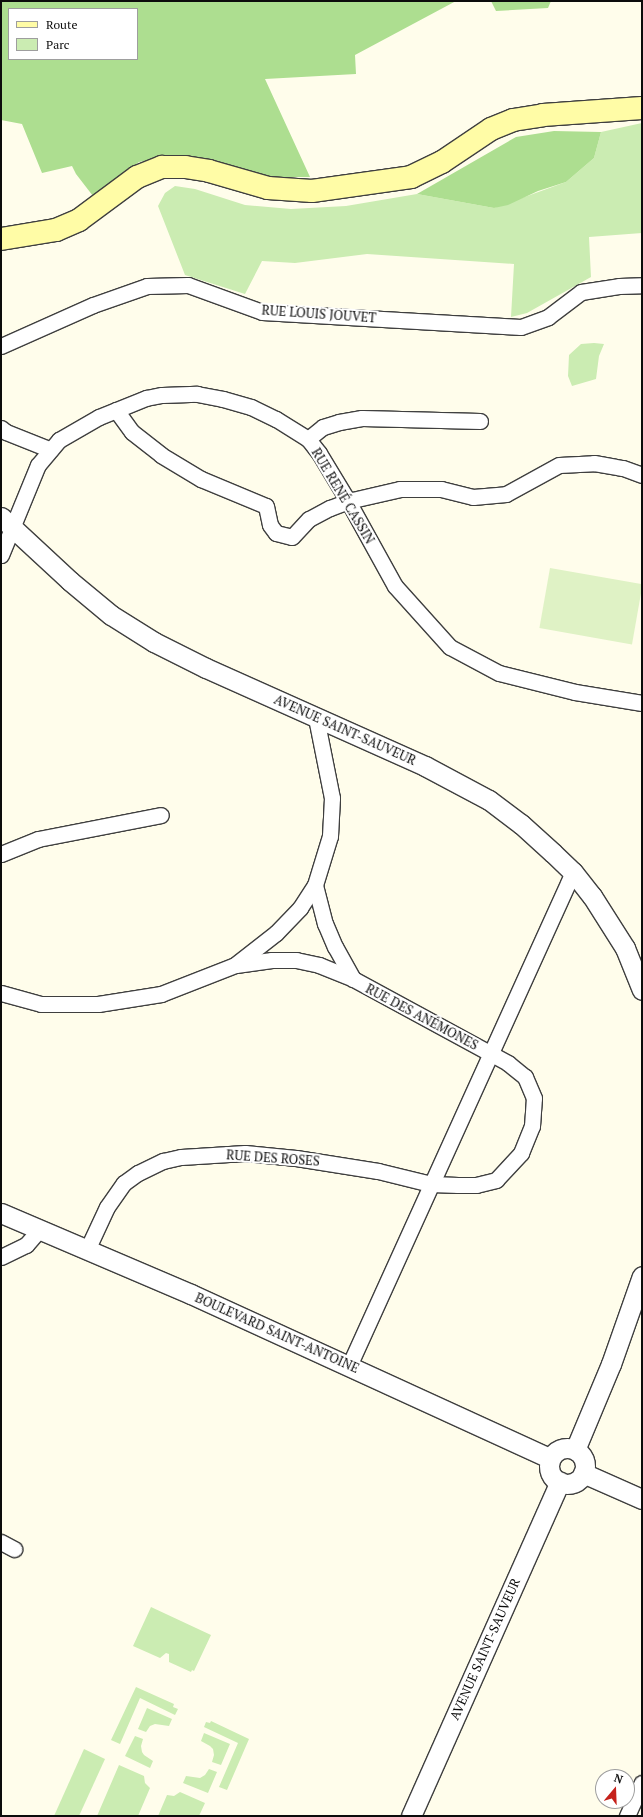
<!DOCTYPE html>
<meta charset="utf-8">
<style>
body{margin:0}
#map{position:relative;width:643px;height:1817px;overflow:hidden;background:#fffdeb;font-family:"PT Serif",serif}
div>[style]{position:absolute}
.green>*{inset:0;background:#cbecb2}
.forest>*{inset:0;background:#adde90}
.pitch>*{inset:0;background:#dff2c5;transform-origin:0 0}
.roads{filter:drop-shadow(1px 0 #3f3f3f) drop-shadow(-1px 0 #3f3f3f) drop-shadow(0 1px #3f3f3f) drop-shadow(0 -1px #3f3f3f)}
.minor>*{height:15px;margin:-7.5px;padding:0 7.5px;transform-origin:7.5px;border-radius:7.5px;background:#fff}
.tertiary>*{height:19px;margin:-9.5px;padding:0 9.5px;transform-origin:9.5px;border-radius:9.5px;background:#fff}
.tertiary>.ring{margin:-9.5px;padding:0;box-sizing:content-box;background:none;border:19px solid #fff;border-radius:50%}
.secondary>*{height:22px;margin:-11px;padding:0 11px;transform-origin:11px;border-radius:11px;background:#fffca6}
span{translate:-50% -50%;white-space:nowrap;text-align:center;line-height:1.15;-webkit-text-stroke:4px #fff;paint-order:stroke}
.street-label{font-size:13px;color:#0c0c0c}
.frame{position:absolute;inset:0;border:2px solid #0c0c0c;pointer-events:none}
.legend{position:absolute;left:8px;top:8px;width:130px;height:52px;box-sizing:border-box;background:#fff;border:1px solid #9e9e9e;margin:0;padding:5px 7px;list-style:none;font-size:12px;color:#0c0c0c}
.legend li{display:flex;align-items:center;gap:8px;height:20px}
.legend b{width:20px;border:1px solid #9e9e9e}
.north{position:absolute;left:595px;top:1769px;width:40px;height:40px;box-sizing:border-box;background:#fff;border:1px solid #9e9e9e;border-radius:50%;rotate:19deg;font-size:11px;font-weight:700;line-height:16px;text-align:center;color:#0c0c0c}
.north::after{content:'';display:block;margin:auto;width:14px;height:18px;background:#c5211b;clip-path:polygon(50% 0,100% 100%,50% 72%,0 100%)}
</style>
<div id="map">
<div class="green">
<i style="clip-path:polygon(642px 123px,642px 233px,589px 237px,591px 277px,527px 313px,511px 317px,514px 264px,367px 254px,295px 263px,262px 261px,245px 294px,185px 275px,158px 206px,165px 193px,175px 186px,195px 189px,245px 205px,291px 209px,346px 206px,417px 194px,494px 208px,566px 182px,594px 158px,601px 132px)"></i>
<i style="clip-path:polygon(594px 343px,604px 344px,599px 356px,596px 379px,572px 386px,568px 376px,569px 355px,581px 344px)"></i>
<i style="clip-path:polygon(151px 1607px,211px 1635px,194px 1671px,192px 1670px,191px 1672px,169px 1662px,169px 1654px,166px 1653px,160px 1658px,133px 1646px)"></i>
<i style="clip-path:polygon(136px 1687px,174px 1704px,173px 1707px,178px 1709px,175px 1715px,140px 1698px,120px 1744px,111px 1740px)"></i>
<i style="clip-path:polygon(147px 1708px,172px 1719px,169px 1726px,155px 1724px,150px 1726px,146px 1732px,138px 1729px)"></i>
<i style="clip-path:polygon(211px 1721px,249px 1739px,227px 1790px,219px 1787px,238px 1743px,204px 1727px,206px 1722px,210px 1723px)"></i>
<i style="clip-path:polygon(204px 1733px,230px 1744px,221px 1765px,212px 1762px,214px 1755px,213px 1749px,210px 1746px,201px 1741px)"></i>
<i style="clip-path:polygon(135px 1736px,143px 1739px,141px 1746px,142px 1752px,144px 1755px,153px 1761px,150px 1768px,125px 1756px)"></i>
<i style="clip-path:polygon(84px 1749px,105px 1759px,79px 1816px,54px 1816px)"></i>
<i style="clip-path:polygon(119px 1765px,144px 1776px,145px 1783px,150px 1788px,138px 1816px,97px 1816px)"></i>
<i style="clip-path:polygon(209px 1769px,217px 1772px,208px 1793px,183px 1783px,186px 1776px,200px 1778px,205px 1775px)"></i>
<i style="clip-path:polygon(180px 1792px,205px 1803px,199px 1816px,158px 1816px,167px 1795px,174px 1796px)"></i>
</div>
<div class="forest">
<i style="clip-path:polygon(evenodd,1px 1px,456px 1px,355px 55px,356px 74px,265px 79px,310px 177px,273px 177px,176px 155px,139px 162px,93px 196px,76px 174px,72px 166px,42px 173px,22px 124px,1px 120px,1px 1px,9px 9px,137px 9px,137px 59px,9px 59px,9px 9px)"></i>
<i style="clip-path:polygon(491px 1px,551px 1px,548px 8px,496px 11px)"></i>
<i style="clip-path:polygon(554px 131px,601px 132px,594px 158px,566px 182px,538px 191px,508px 205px,494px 208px,417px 194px,516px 137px)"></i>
</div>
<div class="pitch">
<i style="left:550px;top:568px;width:94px;height:61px;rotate:10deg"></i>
</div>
<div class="roads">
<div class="minor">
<i style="left:1px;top:346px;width:101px;rotate:-24deg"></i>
<i style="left:93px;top:305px;width:57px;rotate:-19.4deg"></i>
<i style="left:147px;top:286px;width:41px;rotate:-1.4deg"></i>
<i style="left:188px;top:285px;width:79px;rotate:20deg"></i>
<i style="left:262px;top:312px;width:259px;rotate:3.3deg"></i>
<i style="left:521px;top:327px;width:29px;rotate:-20deg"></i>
<i style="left:548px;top:317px;width:41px;rotate:-37.1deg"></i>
<i style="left:581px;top:292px;width:38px;rotate:-9deg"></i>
<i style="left:619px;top:286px;width:23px;rotate:-2deg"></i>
<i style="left:116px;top:410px;width:27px;rotate:54deg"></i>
<i style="left:132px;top:432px;width:37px;rotate:38deg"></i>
<i style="left:161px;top:455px;width:47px;rotate:31deg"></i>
<i style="left:201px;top:479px;width:70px;rotate:22.6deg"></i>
<i style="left:266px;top:506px;width:19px;rotate:78deg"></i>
<i style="left:270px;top:525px;width:10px;rotate:53deg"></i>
<i style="left:276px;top:533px;width:16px;rotate:14deg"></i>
<i style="left:292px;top:537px;width:25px;rotate:-47deg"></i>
<i style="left:309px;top:519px;width:24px;rotate:-28deg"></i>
<i style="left:330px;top:508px;width:19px;rotate:-21deg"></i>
<i style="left:348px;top:501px;width:53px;rotate:-13deg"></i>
<i style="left:400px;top:489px;width:41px"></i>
<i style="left:441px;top:489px;width:33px;rotate:14deg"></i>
<i style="left:473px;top:497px;width:33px;rotate:-5deg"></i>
<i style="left:506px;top:494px;width:60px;rotate:-28.7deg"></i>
<i style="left:559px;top:465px;width:35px;rotate:-3deg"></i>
<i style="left:594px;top:463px;width:29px;rotate:10deg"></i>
<i style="left:623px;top:468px;width:20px;rotate:20deg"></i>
<i style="left:1px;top:428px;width:6px;rotate:39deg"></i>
<i style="left:6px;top:432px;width:48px;rotate:21.8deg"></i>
<i style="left:308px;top:439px;width:19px;rotate:-39deg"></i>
<i style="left:323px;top:427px;width:17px;rotate:-17deg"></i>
<i style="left:339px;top:422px;width:23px;rotate:-10deg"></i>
<i style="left:362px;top:418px;width:118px;rotate:1.5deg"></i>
<i style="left:1px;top:555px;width:97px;rotate:-67.7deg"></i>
<i style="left:38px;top:465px;width:33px;rotate:-50deg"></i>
<i style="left:59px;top:440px;width:46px;rotate:-29.9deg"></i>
<i style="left:99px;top:417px;width:51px;rotate:-22deg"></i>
<i style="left:146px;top:398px;width:16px;rotate:-11deg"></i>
<i style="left:162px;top:395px;width:35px;rotate:-2deg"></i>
<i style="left:197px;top:394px;width:26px;rotate:11deg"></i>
<i style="left:223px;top:399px;width:29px;rotate:16deg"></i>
<i style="left:251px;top:407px;width:28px;rotate:26deg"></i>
<i style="left:276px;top:419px;width:38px;rotate:32deg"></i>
<i style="left:308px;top:439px;width:18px;rotate:52deg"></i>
<i style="left:319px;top:453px;width:56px;rotate:58.9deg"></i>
<i style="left:348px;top:501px;width:97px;rotate:61.1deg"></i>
<i style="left:395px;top:586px;width:82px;rotate:48deg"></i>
<i style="left:450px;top:647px;width:55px;rotate:28deg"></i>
<i style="left:499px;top:673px;width:78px;rotate:14deg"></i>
<i style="left:575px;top:692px;width:68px;rotate:9.3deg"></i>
<i style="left:1px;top:854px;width:40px;rotate:-22deg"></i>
<i style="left:38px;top:839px;width:125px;rotate:-11deg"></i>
<i style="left:236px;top:965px;width:36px;rotate:-8deg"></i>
<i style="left:272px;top:960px;width:24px"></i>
<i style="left:296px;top:960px;width:24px;rotate:12deg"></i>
<i style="left:319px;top:965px;width:37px;rotate:22deg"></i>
<i style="left:1px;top:993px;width:41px;rotate:15.4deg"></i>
<i style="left:41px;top:1004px;width:57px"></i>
<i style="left:98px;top:1004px;width:64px;rotate:-9deg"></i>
<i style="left:161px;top:994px;width:79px;rotate:-21.4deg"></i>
<i style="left:235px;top:965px;width:52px;rotate:-38deg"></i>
<i style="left:276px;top:933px;width:35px;rotate:-46deg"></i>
<i style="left:300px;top:908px;width:27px;rotate:-57deg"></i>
<i style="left:315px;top:885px;width:51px;rotate:-73deg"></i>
<i style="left:330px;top:836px;width:38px;rotate:-87deg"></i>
<i style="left:332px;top:798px;width:82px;rotate:-101.3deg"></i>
<i style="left:87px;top:1250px;width:47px;rotate:-65.1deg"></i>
<i style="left:107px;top:1207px;width:29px;rotate:-55deg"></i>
<i style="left:124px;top:1183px;width:17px;rotate:-36deg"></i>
<i style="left:138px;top:1173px;width:28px;rotate:-26deg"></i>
<i style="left:163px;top:1161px;width:18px;rotate:-13deg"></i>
<i style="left:181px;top:1157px;width:64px;rotate:-3.6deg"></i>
<i style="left:245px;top:1153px;width:51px;rotate:5.6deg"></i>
<i style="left:296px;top:1158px;width:83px;rotate:9deg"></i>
<i style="left:378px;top:1171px;width:55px;rotate:13.8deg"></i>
<i style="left:431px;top:1184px;width:27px;rotate:2deg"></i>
<i style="left:458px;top:1185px;width:18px"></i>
<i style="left:476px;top:1185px;width:21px;rotate:-14deg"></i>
<i style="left:496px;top:1180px;width:37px;rotate:-47deg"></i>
<i style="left:521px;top:1153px;width:29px;rotate:-68deg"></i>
<i style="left:532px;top:1126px;width:28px;rotate:-86deg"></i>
<i style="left:534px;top:1098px;width:23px;rotate:-113deg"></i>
<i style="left:525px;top:1077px;width:22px;rotate:-141deg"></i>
<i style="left:508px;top:1063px;width:176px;rotate:-151.5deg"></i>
<i style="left:353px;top:979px;width:37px;rotate:-119deg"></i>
<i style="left:335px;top:947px;width:25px;rotate:-113deg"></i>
<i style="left:325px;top:924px;width:40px;rotate:-104.4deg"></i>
<i style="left:1px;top:1257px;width:28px;rotate:-26deg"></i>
<i style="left:26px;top:1245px;width:20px;rotate:-49deg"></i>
<i style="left:349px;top:1366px;width:542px;rotate:-65.61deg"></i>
<i style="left:1px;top:1542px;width:15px;rotate:28deg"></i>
<i style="left:627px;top:1816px;width:36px;rotate:-66deg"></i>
</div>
<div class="tertiary">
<i style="left:1px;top:517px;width:94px;rotate:42.8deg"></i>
<i style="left:70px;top:581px;width:53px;rotate:39.7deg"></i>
<i style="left:111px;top:615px;width:51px;rotate:32.1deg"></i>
<i style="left:154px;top:642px;width:58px;rotate:26.6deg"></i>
<i style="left:206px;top:668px;width:240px;rotate:24.1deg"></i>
<i style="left:425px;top:766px;width:72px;rotate:28deg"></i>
<i style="left:489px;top:800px;width:40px;rotate:37deg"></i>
<i style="left:521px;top:824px;width:43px;rotate:42.2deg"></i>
<i style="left:553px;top:853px;width:28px;rotate:44deg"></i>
<i style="left:573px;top:872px;width:31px;rotate:52deg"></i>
<i style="left:592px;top:896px;width:62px;rotate:57.6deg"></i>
<i style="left:625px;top:948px;width:45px;rotate:68deg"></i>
<i style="left:1px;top:1213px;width:207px;rotate:23.1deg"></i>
<i style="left:191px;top:1294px;width:395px;rotate:24.6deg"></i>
<i class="ring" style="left:549px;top:1448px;width:17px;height:17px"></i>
<i style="left:575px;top:1450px;width:93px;rotate:-67.3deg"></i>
<i style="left:611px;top:1364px;width:93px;rotate:-70.6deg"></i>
<i style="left:583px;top:1473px;width:64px;rotate:23.8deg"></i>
<i style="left:411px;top:1816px;width:366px;rotate:-66deg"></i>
</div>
<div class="secondary">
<i style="left:1px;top:239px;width:56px;rotate:-9.3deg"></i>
<i style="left:56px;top:230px;width:25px;rotate:-23deg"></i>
<i style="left:79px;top:220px;width:72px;rotate:-36.6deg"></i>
<i style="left:137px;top:177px;width:27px;rotate:-22deg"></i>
<i style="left:162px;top:167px;width:23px"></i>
<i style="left:185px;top:167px;width:24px;rotate:9deg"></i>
<i style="left:209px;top:171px;width:61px;rotate:16.1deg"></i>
<i style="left:268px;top:188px;width:44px;rotate:3.9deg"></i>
<i style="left:312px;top:191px;width:100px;rotate:-8deg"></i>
<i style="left:411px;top:177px;width:34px;rotate:-26deg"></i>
<i style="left:442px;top:162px;width:59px;rotate:-34deg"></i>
<i style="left:491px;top:129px;width:24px;rotate:-22deg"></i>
<i style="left:513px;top:120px;width:30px;rotate:-9deg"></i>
<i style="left:543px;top:115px;width:99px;rotate:-4deg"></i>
</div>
</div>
<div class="street-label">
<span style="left:319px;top:314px;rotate:4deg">RUE LOUIS JOUVET</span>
<span style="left:343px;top:496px;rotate:59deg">RUE RENÉ CASSIN</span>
<span style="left:345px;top:730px;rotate:24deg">AVENUE SAINT-SAUVEUR</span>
<span style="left:422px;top:1017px;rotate:28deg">RUE DES ANÉMONES</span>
<span style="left:273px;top:1158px;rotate:4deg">RUE DES ROSES</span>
<span style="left:277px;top:1333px;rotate:24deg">BOULEVARD SAINT-ANTOINE</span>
<span style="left:485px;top:1649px;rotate:-66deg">AVENUE SAINT-SAUVEUR</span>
</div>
<div class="frame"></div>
<ul class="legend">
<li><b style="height:5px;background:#fffca6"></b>Route</li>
<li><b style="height:11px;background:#cbecb2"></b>Parc</li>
</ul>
<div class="north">N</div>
</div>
